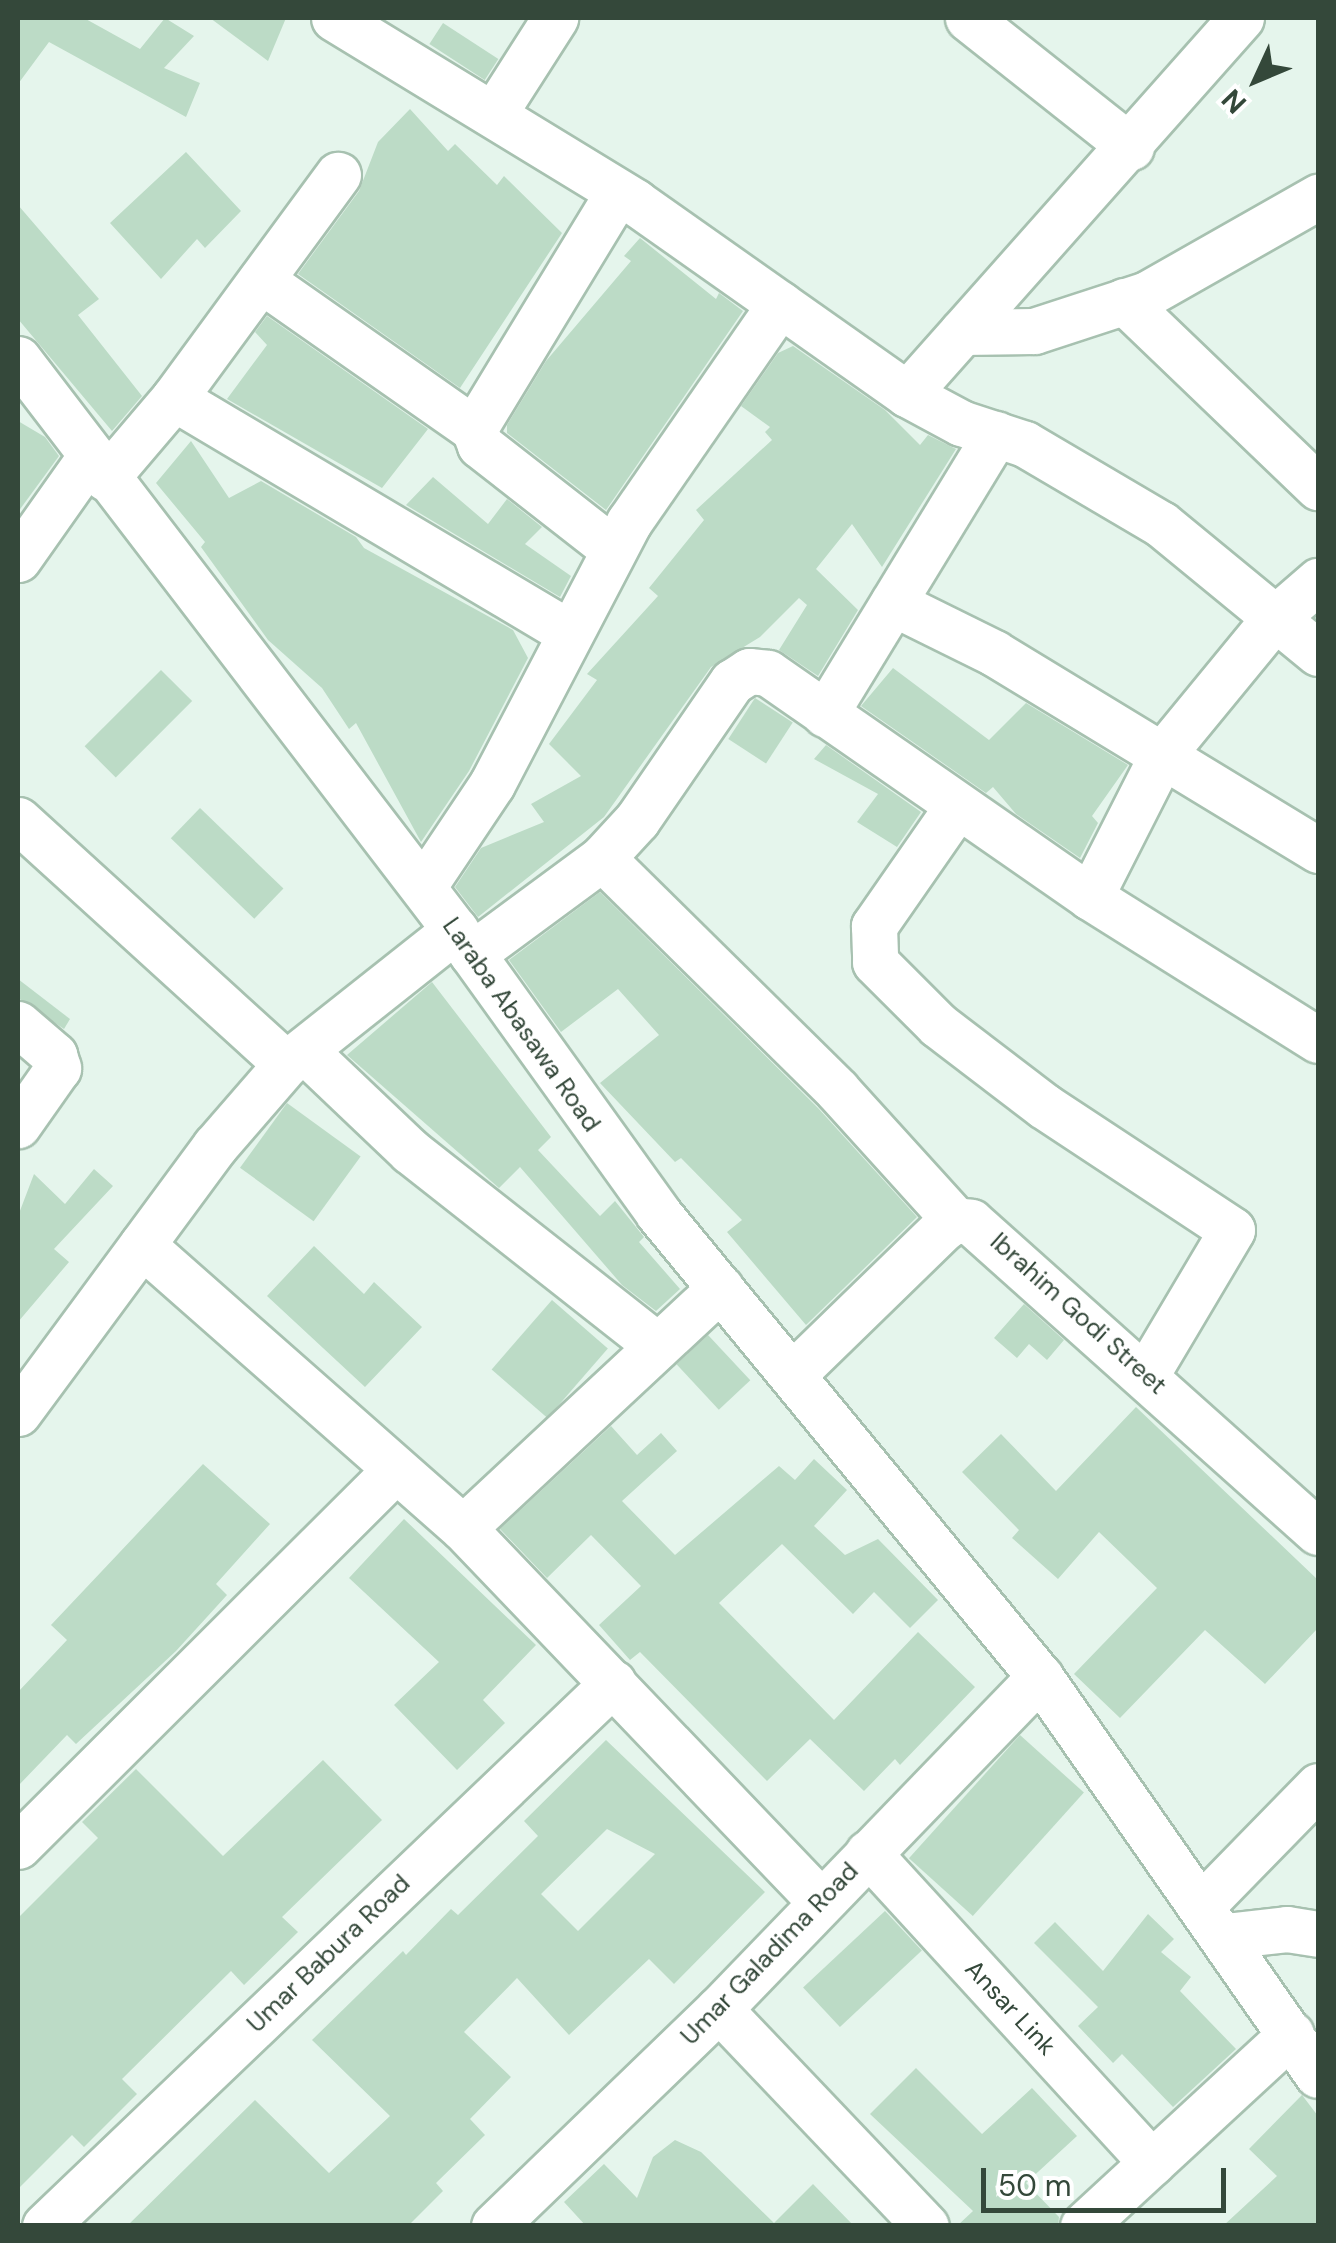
<!DOCTYPE html>
<style>
body{margin:0}
#map{position:relative;width:1336px;height:2243px;overflow:hidden;background:#e5f5ec;font-family:"DM Sans",sans-serif}
div>[style]{position:absolute}
.building>*{inset:0;background:#bcdbc6;transform-origin:0 0}
.roads{filter:drop-shadow(2px 0 #a7c1b0) drop-shadow(-2px 0 #a7c1b0) drop-shadow(0 2px #a7c1b0) drop-shadow(0 -2px #a7c1b0)}
.minor>*{height:45px;margin:-22.5px;padding:0 22.5px;transform-origin:22.5px;border-radius:22.5px;background:#fff}
span{translate:-50% -50%;white-space:nowrap;text-align:center;line-height:1.15;-webkit-text-stroke:10px #fff;paint-order:stroke}
.street-label{font-size:25px;color:#34483a}
.frame{position:absolute;inset:0;border:20px solid #34483a;pointer-events:none}
.north{position:absolute;left:1206px;top:30px;width:100px;height:100px;-webkit-text-stroke:8px #fff;paint-order:stroke;rotate:226deg;font-size:28px;font-weight:700;line-height:40px;text-align:center;color:#34483a}
.north::after{content:'';display:block;margin:auto;width:35px;height:45px;background:#34483a;clip-path:polygon(50% 0,100% 100%,50% 72%,0 100%)}
.scale{position:absolute;left:981px;top:2168px;width:245px;height:45px;box-sizing:border-box;border:5px solid #34483a;border-top:0;padding-left:12px;font-size:30px;line-height:35px;white-space:nowrap;color:#34483a;-webkit-text-stroke:8px #fff;paint-order:stroke}
</style>
<div id="map">
<div class="building">
<i style="clip-path:polygon(18px 18px,84px 18px,140px 49px,165px 18px,194px 36px,164px 68px,200px 83px,186px 117px,49px 42px,18px 84px)"></i>
<i style="clip-path:polygon(210px 18px,286px 18px,268px 61px)"></i>
<i style="left:443px;top:23px;width:66px;height:25px;rotate:33deg"></i>
<i style="clip-path:polygon(410px 109px,448px 151px,455px 144px,497px 185px,504px 176px,562px 233px,460px 388px,298px 274px,359px 191px,378px 142px)"></i>
<i style="clip-path:polygon(186px 152px,241px 211px,205px 248px,197px 239px,161px 279px,110px 223px)"></i>
<i style="clip-path:polygon(18px 205px,99px 299px,78px 315px,142px 396px,112px 431px,18px 319px)"></i>
<i style="clip-path:polygon(640px 238px,716px 299px,719px 293px,743px 311px,606px 510px,507px 433px,507px 425px,546px 361px,631px 261px,624px 256px)"></i>
<i style="clip-path:polygon(267px 316px,428px 429px,382px 488px,227px 399px,267px 345px,255px 332px)"></i>
<i style="clip-path:polygon(793px 346px,885px 410px,920px 445px,928px 435px,956px 449px,882px 567px,852px 524px,816px 569px,858px 610px,818px 676px,779px 650px,807px 605px,799px 598px,760px 637px,711px 667px,604px 817px,478px 917px,455px 887px,481px 848px,544px 822px,531px 804px,581px 776px,549px 744px,597px 680px,587px 674px,658px 596px,649px 588px,704px 520px,696px 510px,772px 440px,765px 432px,770px 427px,741px 406px,778px 353px)"></i>
<i style="clip-path:polygon(18px 421px,45px 437px,59px 456px,18px 512px)"></i>
<i style="clip-path:polygon(191px 441px,229px 498px,261px 481px,356px 537px,364px 548px,513px 630px,528px 658px,469px 771px,421px 842px,356px 723px,349px 729px,322px 688px,268px 640px,201px 547px,205px 542px,156px 483px)"></i>
<i style="clip-path:polygon(433px 477px,488px 524px,507px 499px,542px 527px,525px 544px,571px 576px,560px 597px,406px 505px)"></i>
<i style="clip-path:polygon(893px 668px,989px 740px,1026px 703px,1128px 765px,1092px 816px,1098px 823px,1080px 858px,1016px 814px,993px 787px,986px 793px,861px 706px)"></i>
<i style="left:161px;top:670px;width:44px;height:108px;rotate:45deg"></i>
<i style="left:755px;top:698px;width:45px;height:49px;rotate:33deg"></i>
<i style="clip-path:polygon(826px 745px,921px 812px,897px 847px,857px 822px,878px 794px,814px 759px)"></i>
<i style="left:200px;top:808px;width:116px;height:42px;rotate:44deg"></i>
<i style="clip-path:polygon(600px 892px,818px 1108px,917px 1217px,806px 1325px,727px 1232px,742px 1220px,681px 1158px,675px 1162px,600px 1083px,659px 1035px,618px 989px,561px 1032px,509px 960px)"></i>
<i style="clip-path:polygon(18px 979px,70px 1019px,64px 1029px,18px 998px)"></i>
<i style="clip-path:polygon(432px 982px,551px 1137px,538px 1150px,600px 1216px,615px 1201px,644px 1237px,639px 1242px,680px 1289px,656px 1311px,622px 1285px,520px 1167px,499px 1188px,347px 1055px)"></i>
<i style="left:287px;top:1103px;width:91px;height:80px;rotate:36deg"></i>
<i style="clip-path:polygon(94px 1169px,113px 1186px,54px 1249px,69px 1262px,18px 1322px,18px 1216px,34px 1174px,65px 1204px)"></i>
<i style="clip-path:polygon(314px 1246px,364px 1294px,374px 1282px,422px 1327px,365px 1387px,267px 1296px)"></i>
<i style="left:552px;top:1300px;width:74px;height:92px;rotate:41deg"></i>
<i style="clip-path:polygon(1024px 1304px,1064px 1340px,1047px 1360px,1029px 1344px,1017px 1358px,994px 1338px)"></i>
<i style="left:708px;top:1335px;width:62px;height:43px;rotate:47deg"></i>
<i style="clip-path:polygon(1136px 1407px,1318px 1580px,1318px 1628px,1265px 1684px,1205px 1630px,1120px 1718px,1074px 1674px,1157px 1588px,1099px 1532px,1058px 1579px,1012px 1538px,1019px 1530px,962px 1472px,1001px 1434px,1056px 1491px)"></i>
<i style="clip-path:polygon(611px 1426px,637px 1455px,661px 1433px,677px 1451px,622px 1501px,675px 1555px,779px 1466px,795px 1480px,814px 1459px,847px 1490px,814px 1526px,845px 1555px,878px 1539px,938px 1600px,910px 1628px,874px 1592px,853px 1614px,782px 1544px,719px 1603px,834px 1720px,918px 1632px,975px 1687px,900px 1765px,895px 1759px,864px 1791px,810px 1739px,767px 1781px,640px 1652px,630px 1660px,599px 1625px,641px 1586px,591px 1535px,547px 1578px,500px 1529px)"></i>
<i style="clip-path:polygon(203px 1464px,270px 1524px,216px 1584px,227px 1595px,176px 1651px,76px 1744px,67px 1735px,18px 1786px,18px 1692px,67px 1640px,51px 1625px)"></i>
<i style="clip-path:polygon(404px 1519px,536px 1645px,483px 1700px,505px 1723px,457px 1770px,394px 1705px,439px 1662px,349px 1578px)"></i>
<i style="left:1020px;top:1735px;width:86px;height:166px;rotate:42deg"></i>
<i style="clip-path:polygon(evenodd,606px 1740px,765px 1892px,674px 1984px,649px 1959px,569px 2035px,517px 1978px,464px 2032px,511px 2077px,470px 2119px,485px 2135px,436px 2183px,443px 2191px,408px 2226px,127px 2226px,255px 2100px,329px 2173px,390px 2116px,312px 2040px,403px 1951px,406px 1955px,451px 1909px,458px 1915px,538px 1836px,524px 1821px,606px 1740px,607px 1829px,655px 1854px,578px 1931px,541px 1894px,607px 1829px)"></i>
<i style="clip-path:polygon(323px 1760px,382px 1820px,282px 1917px,298px 1932px,244px 1985px,231px 1971px,122px 2079px,137px 2094px,84px 2147px,72px 2135px,18px 2189px,18px 1918px,98px 1838px,82px 1822px,136px 1769px,223px 1856px)"></i>
<i style="left:885px;top:1911px;width:54px;height:112px;rotate:47deg"></i>
<i style="clip-path:polygon(1148px 1914px,1174px 1939px,1161px 1952px,1191px 1977px,1180px 1991px,1236px 2049px,1173px 2107px,1122px 2054px,1113px 2063px,1078px 2026px,1098px 2007px,1034px 1943px,1055px 1922px,1103px 1971px)"></i>
<i style="clip-path:polygon(916px 2068px,982px 2134px,1032px 2088px,1077px 2136px,1026px 2183px,1059px 2217px,1058px 2226px,957px 2226px,973px 2211px,870px 2114px)"></i>
<i style="clip-path:polygon(1302px 2095px,1318px 2116px,1318px 2226px,1223px 2226px,1277px 2176px,1249px 2149px)"></i>
<i style="clip-path:polygon(675px 2140px,701px 2152px,774px 2223px,813px 2184px,854px 2226px,586px 2226px,564px 2202px,604px 2164px,637px 2198px,653px 2157px)"></i>
</div>
<div class="roads">
<div class="minor">
<i style="left:334px;top:18px;width:353px;rotate:31.4deg"></i>
<i style="left:635px;top:202px;width:333px;rotate:35.2deg"></i>
<i style="left:907px;top:394px;width:61px;rotate:28.2deg"></i>
<i style="left:961px;top:423px;width:67px;rotate:18.2deg"></i>
<i style="left:1025px;top:444px;width:158px;rotate:30.5deg"></i>
<i style="left:1161px;top:524px;width:203px;rotate:39.4deg"></i>
<i style="left:968px;top:18px;width:208px;rotate:38.4deg"></i>
<i style="left:495px;top:112px;width:112px;rotate:-57.4deg"></i>
<i style="left:261px;top:280px;width:260px;rotate:35deg"></i>
<i style="left:1124px;top:301px;width:269px;rotate:43.8deg"></i>
<i style="left:962px;top:332px;width:72px;rotate:-0.8deg"></i>
<i style="left:1034px;top:331px;width:119px;rotate:-18.1deg"></i>
<i style="left:1147px;top:294px;width:197px;rotate:-29.6deg"></i>
<i style="left:18px;top:359px;width:719px;rotate:52.57deg"></i>
<i style="left:455px;top:930px;width:348px;rotate:54.3deg"></i>
<i style="left:658px;top:1213px;width:601px;rotate:50.54deg"></i>
<i style="left:1040px;top:1677px;width:485px;rotate:55.1deg"></i>
<i style="left:907px;top:394px;width:503px;rotate:-48.39deg"></i>
<i style="left:174px;top:398px;width:277px;rotate:-53.7deg"></i>
<i style="left:106px;top:478px;width:105px;rotate:-49.6deg"></i>
<i style="left:174px;top:398px;width:460px;rotate:30.7deg"></i>
<i style="left:613px;top:549px;width:169px;rotate:-142deg"></i>
<i style="left:480px;top:445px;width:17px;rotate:-111deg"></i>
<i style="left:474px;top:429px;width:277px;rotate:-58.7deg"></i>
<i style="left:18px;top:559px;width:125px;rotate:-54.8deg"></i>
<i style="left:893px;top:603px;width:113px;rotate:26.3deg"></i>
<i style="left:994px;top:653px;width:379px;rotate:31.3deg"></i>
<i style="left:825px;top:714px;width:328px;rotate:-58.6deg"></i>
<i style="left:956px;top:808px;width:144px;rotate:124.8deg"></i>
<i style="left:874px;top:926px;width:36px;rotate:88deg"></i>
<i style="left:875px;top:962px;width:89px;rotate:45deg"></i>
<i style="left:938px;top:1025px;width:133px;rotate:37.4deg"></i>
<i style="left:1044px;top:1106px;width:225px;rotate:33.4deg"></i>
<i style="left:1232px;top:1230px;width:169px;rotate:120.7deg"></i>
<i style="left:18px;top:820px;width:362px;rotate:42.3deg"></i>
<i style="left:602px;top:858px;width:330px;rotate:44.6deg"></i>
<i style="left:837px;top:1090px;width:176px;rotate:47.8deg"></i>
<i style="left:423px;top:887px;width:124px;rotate:-56.2deg"></i>
<i style="left:492px;top:784px;width:296px;rotate:-62.4deg"></i>
<i style="left:629px;top:522px;width:265px;rotate:-55.3deg"></i>
<i style="left:1090px;top:897px;width:159px;rotate:-63.1deg"></i>
<i style="left:1162px;top:755px;width:175px;rotate:-50.6deg"></i>
<i style="left:1273px;top:620px;width:60px;rotate:-40.9deg"></i>
<i style="left:472px;top:954px;width:162px;rotate:-36.4deg"></i>
<i style="left:602px;top:858px;width:52px;rotate:-47.4deg"></i>
<i style="left:637px;top:820px;width:168px;rotate:-55.5deg"></i>
<i style="left:732px;top:682px;width:20px;rotate:-33deg"></i>
<i style="left:749px;top:671px;width:19px;rotate:6deg"></i>
<i style="left:768px;top:673px;width:392px;rotate:34.8deg"></i>
<i style="left:1090px;top:897px;width:269px;rotate:32.1deg"></i>
<i style="left:18px;top:1024px;width:48px;rotate:40.7deg"></i>
<i style="left:54px;top:1055px;width:14px;rotate:73deg"></i>
<i style="left:58px;top:1068px;width:70px;rotate:125.1deg"></i>
<i style="left:306px;top:1052px;width:144px;rotate:43.6deg"></i>
<i style="left:410px;top:1151px;width:315px;rotate:38.2deg"></i>
<i style="left:142px;top:1245px;width:428px;rotate:41.4deg"></i>
<i style="left:463px;top:1528px;width:518px;rotate:46.25deg"></i>
<i style="left:792px;top:1375px;width:211px;rotate:-44.2deg"></i>
<i style="left:943px;top:1228px;width:14px;rotate:-34deg"></i>
<i style="left:955px;top:1220px;width:16px;rotate:7deg"></i>
<i style="left:971px;top:1222px;width:465px;rotate:41.8deg"></i>
<i style="left:18px;top:1413px;width:332px;rotate:-53.6deg"></i>
<i style="left:215px;top:1146px;width:108px;rotate:-49.1deg"></i>
<i style="left:286px;top:1064px;width:216px;rotate:-38.4deg"></i>
<i style="left:463px;top:1528px;width:352px;rotate:-43deg"></i>
<i style="left:18px;top:1846px;width:532px;rotate:-44.92deg"></i>
<i style="left:868px;top:1853px;width:420px;rotate:47.5deg"></i>
<i style="left:1203px;top:1904px;width:165px;rotate:-45.7deg"></i>
<i style="left:1225px;top:1936px;width:62px;rotate:-6.4deg"></i>
<i style="left:1287px;top:1929px;width:31px;rotate:9deg"></i>
<i style="left:719px;top:2009px;width:300px;rotate:46.4deg"></i>
<i style="left:45px;top:2226px;width:786px;rotate:-43.71deg"></i>
<i style="left:494px;top:2226px;width:313px;rotate:-44deg"></i>
<i style="left:719px;top:2009px;width:462px;rotate:-46deg"></i>
<i style="left:1083px;top:2226px;width:283px;rotate:-42.7deg"></i>
</div>
</div>
<div class="street-label">
<span style="left:521px;top:1025px;rotate:55deg">Laraba Abasawa Road</span>
<span style="left:1078px;top:1314px;rotate:42deg">Ibrahim Godi Street</span>
<span style="left:329px;top:1954px;rotate:-44deg">Umar Babura Road</span>
<span style="left:770px;top:1954px;rotate:-46deg">Umar Galadima Road</span>
<span style="left:1010px;top:2008px;rotate:47deg">Ansar Link</span>
</div>
<div class="frame"></div>
<div class="north">N</div>
<div class="scale">50 m</div>
</div>
